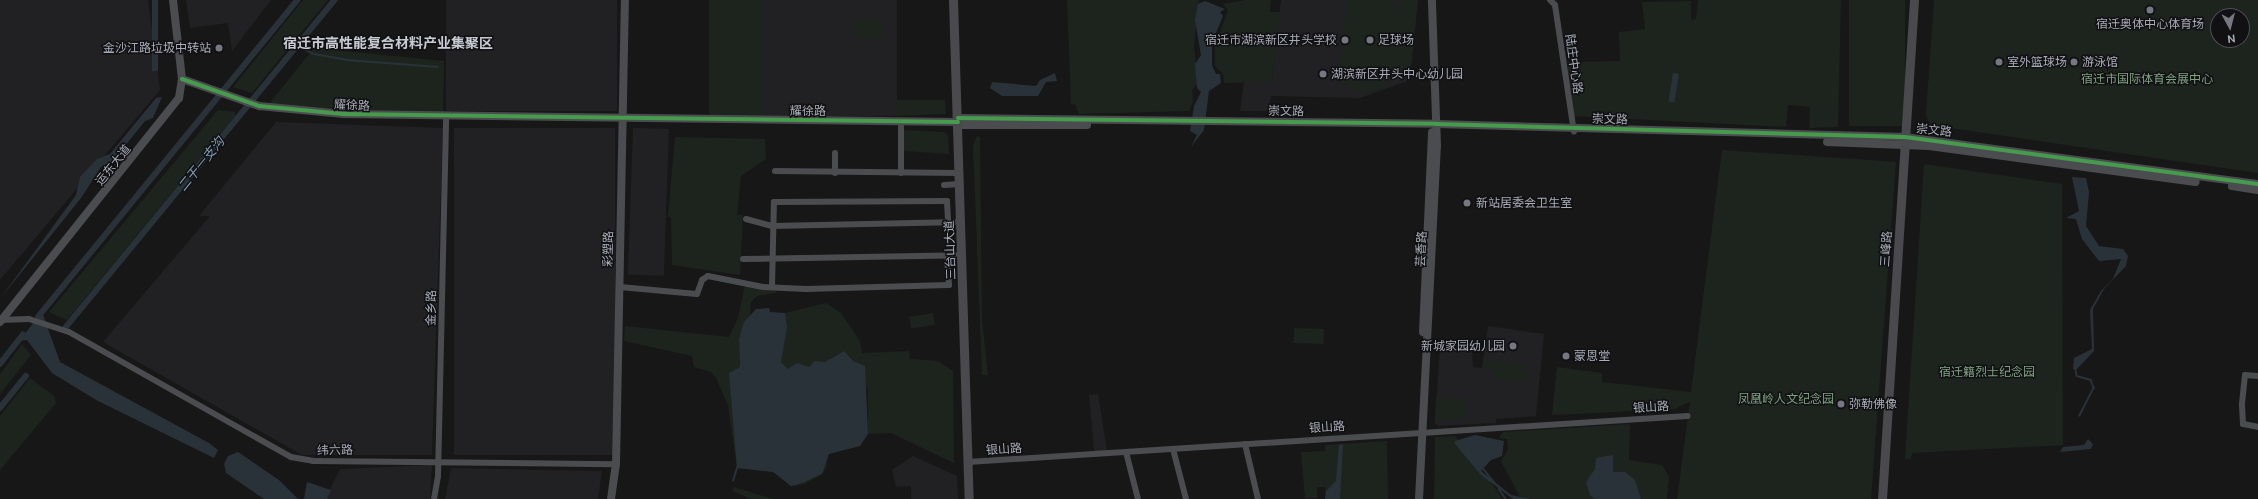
<!DOCTYPE html>
<meta charset="utf-8">
<style>
body{margin:0}
#map{position:relative;width:2258px;height:499px;overflow:hidden;background:#171717;font-family:Ubuntu,"Noto Sans SC",sans-serif}
div>[style]{position:absolute}
.built>*{inset:0;background:#212123;transform-origin:0 0}
.green>*{inset:0;background:#1d241e;transform-origin:0 0}
.water>*{inset:0;background:#2a3239;transform-origin:0 0}
.stream>*{height:1.5px;margin:-0.75px;padding:0 0.75px;transform-origin:0.75px;border-radius:0.75px;background:#2a3239}
.canal>*{height:5.5px;margin:-2.75px;padding:0 2.75px;transform-origin:2.75px;border-radius:2.75px;background:#2a3239}
.minor>*{height:6px;margin:-3px;padding:0 3px;transform-origin:3px;border-radius:3px;background:#4b4c50}
.tertiary>*{height:8px;margin:-4px;padding:0 4px;transform-origin:4px;border-radius:4px;background:#4b4c50}
.secondary>*{height:9px;margin:-4.5px;padding:0 4.5px;transform-origin:4.5px;border-radius:4.5px;background:#4a4a4e}
.cycleway>*{height:4px;margin:-2px;padding:0 2px;transform-origin:2px;border-radius:2px;background:#469c4c}
.dots>*{width:11px;height:11px;translate:-50% -50%;box-sizing:border-box;border:2px solid #111113;border-radius:50%}
span{translate:-50% -50%;white-space:nowrap;text-align:center;line-height:1.15;-webkit-text-stroke:3px #111113;paint-order:stroke}
.poi-label{font-size:12px;color:#a8adb8}
.right{translate:-100% -50%;text-align:right}
.left{translate:0 -50%;text-align:left}
.street-label{font-size:12px;color:#a8adb8}
.park-label{font-size:12px;color:#7fa381}
.water-label{font-size:13px;color:#7f9bb3;font-style:italic}
.quarter-label{font-size:14px;color:#c9ccd4;font-weight:700}
.north{position:absolute;left:2210px;top:8px;width:40px;height:40px;box-sizing:border-box;background:#111113;border:1px solid #4d4f55;border-radius:50%;rotate:173deg;font-size:11px;font-weight:700;line-height:16px;text-align:center;color:#a8adb8}
.north::after{content:'';display:block;margin:auto;width:14px;height:18px;background:#757880;clip-path:polygon(50% 0,100% 100%,50% 72%,0 100%)}
</style>
<div id="map">
<div class="built">
<i style="clip-path:polygon(0 0,148px 0,160px 90px,0 280px)"></i>
<i style="clip-path:polygon(186px 0,271px 0,232px 51px,228px 23px,190px 28px)"></i>
<i style="left:446px;top:0;width:171px;height:111px"></i>
<i style="left:762px;top:0;width:135px;height:116px"></i>
<i style="clip-path:polygon(1281px 0,1418px 0,1410px 80px,1360px 98px,1271px 96px,1268px 111px,1240px 111px,1244px 82px,1272px 82px)"></i>
<i style="clip-path:polygon(276px 122px,443px 128px,432px 455px,302px 455px,103px 342px,210px 216px,199px 216px)"></i>
<i style="left:454px;top:128px;width:161px;height:327px"></i>
<i style="left:669px;top:129px;width:147px;height:36px;rotate:92deg"></i>
<i style="clip-path:polygon(1488px 326px,1544px 334px,1536px 416px,1496px 419px,1496px 423px,1438px 426px,1435px 423px,1440px 346px,1472px 349px,1473px 367px,1482px 368px)"></i>
<i style="clip-path:polygon(1098px 394px,1107px 451px,1094px 452px,1089px 395px)"></i>
<i style="clip-path:polygon(913px 456px,957px 476px,958px 499px,911px 499px,911px 486px,896px 487px,892px 470px)"></i>
<i style="clip-path:polygon(432px 465px,430px 499px,325px 499px,340px 469px)"></i>
<i style="clip-path:polygon(451px 468px,602px 471px,598px 499px,445px 499px)"></i>
</div>
<div class="green">
<i style="clip-path:polygon(303px 0,328px 0,252px 93px,233px 87px)"></i>
<i style="left:709px;top:0;width:53px;height:116px"></i>
<i style="clip-path:polygon(1067px 0,1199px 0,1194px 46px,1198px 83px,1192px 90px,1193px 102px,1189px 111px,1079px 114px,1075px 104px,1071px 105px)"></i>
<i style="clip-path:polygon(1246px 0,1271px 0,1270px 12px,1280px 12px,1272px 82px,1224px 83px,1223px 74px,1215px 66px,1215px 46px,1228px 10px,1223px 4px)"></i>
<i style="clip-path:polygon(1346px 0,1394px 0,1399px 15px,1401px 0,1416px 0,1409px 79px,1392px 78px,1382px 89px,1368px 93px,1340px 83px)"></i>
<i style="clip-path:polygon(1698px 0,1841px 0,1838px 127px,1809px 128px,1810px 107px,1788px 105px,1786px 127px,1574px 116px,1567px 62px,1620px 61px,1619px 32px,1645px 29px,1642px 2px,1691px 1px,1691px 20px,1696px 19px)"></i>
<i style="left:1849px;top:0;width:56px;height:126px"></i>
<i style="clip-path:polygon(evenodd,1934px 0,2258px 0,2258px 173px,1930px 125px,1926px 114px,1934px 0,2218px 16px,2242px 16px,2242px 40px,2218px 40px,2218px 16px)"></i>
<i style="left:855px;top:19px;width:27px;height:19px;rotate:2deg"></i>
<i style="clip-path:polygon(314px 48px,444px 61px,443px 115px,268px 105px)"></i>
<i style="clip-path:polygon(896px 100px,945px 100px,946px 114px,896px 116px)"></i>
<i style="clip-path:polygon(218px 110px,235px 112px,235px 116px,67px 320px,49px 312px)"></i>
<i style="clip-path:polygon(904px 130px,944px 132px,948px 136px,949px 154px,904px 151px)"></i>
<i style="clip-path:polygon(977px 136px,980px 137px,982px 319px,988px 375px,982px 375px,973px 145px)"></i>
<i style="clip-path:polygon(675px 137px,765px 139px,766px 159px,741px 176px,737px 215px,743px 215px,740px 275px,672px 265px,671px 218px,668px 216px)"></i>
<i style="clip-path:polygon(1722px 150px,1896px 162px,1871px 499px,1677px 499px,1690px 402px,1674px 409px,1552px 415px,1557px 367px,1602px 373px,1602px 382px,1691px 392px)"></i>
<i style="clip-path:polygon(1924px 164px,2062px 184px,2063px 445px,1912px 453px,1911px 459px,1905px 459px)"></i>
<i style="clip-path:polygon(745px 285px,778px 288px,775px 293px,757px 296px,751px 302px,750px 317px,739px 339px,740px 367px,781px 362px,786px 329px,785px 313px,826px 303px,841px 313px,860px 341px,862px 353px,909px 351px,910px 359px,938px 361px,953px 371px,954px 463px,891px 433px,868px 434px,868px 389px,844px 351px,825px 362px,815px 361px,827px 467px,822px 474px,805px 484px,791px 486px,773px 472px,737px 468px,728px 405px,716px 378px,711px 372px,694px 367px,692px 356px,624px 341px,625px 326px,729px 337px,738px 318px)"></i>
<i style="left:933px;top:313px;width:12px;height:24px;rotate:81deg"></i>
<i style="left:1294px;top:328px;width:30px;height:15px;rotate:2deg"></i>
<i style="clip-path:polygon(22px 344px,31px 355px,0 394px,0 374px)"></i>
<i style="clip-path:polygon(1484px 360px,1527px 366px,1526px 382px,1495px 378px,1492px 368px,1483px 367px)"></i>
<i style="clip-path:polygon(30px 378px,54px 396px,56px 403px,0 470px,0 416px)"></i>
<i style="clip-path:polygon(1436px 397px,1466px 399px,1465px 418px,1435px 420px)"></i>
<i style="clip-path:polygon(1630px 424px,1629px 460px,1662px 465px,1669px 477px,1667px 499px,1521px 499px,1501px 461px,1508px 450px,1507px 439px,1499px 438px,1503px 432px)"></i>
<i style="clip-path:polygon(1455px 436px,1498px 492px,1502px 499px,1434px 499px,1435px 437px)"></i>
<i style="clip-path:polygon(1387px 441px,1388px 499px,1326px 499px,1325px 487px,1317px 487px,1317px 498px,1305px 498px,1301px 452px,1325px 451px,1325px 445px)"></i>
<i style="clip-path:polygon(733px 487px,770px 498px,774px 499px,751px 499px,733px 491px)"></i>
</div>
<div class="water">
<i style="left:152px;top:0;width:6px;height:71px"></i>
<i style="clip-path:polygon(1205px 1px,1225px 9px,1220px 12px,1223px 16px,1212px 43px,1212px 65px,1216px 74px,1220px 74px,1221px 83px,1209px 91px,1204px 130px,1191px 147px,1197px 135px,1190px 131px,1194px 106px,1201px 92px,1197px 88px,1195px 64px,1201px 55px,1195px 20px,1198px 4px)"></i>
<i style="clip-path:polygon(1055px 73px,1057px 81px,1046px 82px,1038px 96px,1002px 96px,990px 88px,992px 82px,1036px 86px,1040px 80px)"></i>
<i style="left:1673px;top:73px;width:6px;height:29px;rotate:9deg"></i>
<i style="clip-path:polygon(162px 97px,153px 118px,145px 121px,112px 162px,101px 167px,81px 198px,0 299px,76px 195px,80px 177px,97px 159px,110px 154px,156px 98px)"></i>
<i style="clip-path:polygon(2072px 177px,2086px 178px,2089px 192px,2086px 226px,2099px 246px,2123px 249px,2128px 256px,2126px 266px,2104px 289px,2093px 309px,2094px 351px,2076px 370px,2073px 369px,2074px 358px,2092px 349px,2090px 310px,2101px 291px,2113px 279px,2121px 259px,2099px 261px,2082px 239px,2076px 219px,2066px 218px,2079px 211px)"></i>
<i style="clip-path:polygon(769px 308px,770px 312px,785px 313px,787px 327px,781px 362px,788px 369px,797px 363px,809px 367px,815px 361px,825px 362px,844px 351px,853px 361px,865px 366px,868px 434px,860px 446px,829px 454px,822px 474px,797px 485px,791px 486px,773px 472px,737px 468px,729px 373px,740px 367px,739px 339px,744px 322px,756px 309px)"></i>
<i style="clip-path:polygon(42px 312px,60px 362px,209px 443px,218px 450px,214px 458px,98px 401px,52px 373px,27px 340px,19px 341px)"></i>
<i style="clip-path:polygon(1475px 435px,1504px 441px,1502px 456px,1491px 460px,1481px 471px,1511px 495px,1530px 499px,1513px 499px,1481px 475px,1455px 444px,1455px 441px)"></i>
<i style="clip-path:polygon(2088px 439px,2093px 444px,2091px 449px,2060px 452px,2063px 447px,2084px 445px)"></i>
<i style="clip-path:polygon(1343px 444px,1340px 499px,1325px 499px,1326px 491px,1336px 481px,1339px 445px)"></i>
<i style="clip-path:polygon(238px 452px,279px 480px,298px 499px,264px 499px,226px 473px,224px 464px,228px 456px)"></i>
<i style="clip-path:polygon(1613px 455px,1613px 472px,1625px 472px,1635px 480px,1641px 499px,1595px 499px,1590px 495px,1586px 482px,1595px 469px,1596px 458px)"></i>
<i style="clip-path:polygon(307px 482px,331px 490px,327px 499px,304px 499px)"></i>
</div>
<div class="stream">
<i style="left:297px;top:46px;width:19px;rotate:25deg"></i>
<i style="left:314px;top:54px;width:34px;rotate:10deg"></i>
<i style="left:347px;top:60px;width:91px;rotate:4.4deg"></i>
<i style="left:2076px;top:370px;width:6px;rotate:81deg"></i>
<i style="left:2077px;top:376px;width:15px;rotate:16deg"></i>
<i style="left:2091px;top:380px;width:9px;rotate:69deg"></i>
<i style="left:2094px;top:388px;width:31px;rotate:117deg"></i>
<i style="left:1482px;top:467px;width:22px;rotate:51deg"></i>
<i style="left:733px;top:481px;width:14px;rotate:-73deg"></i>
<i style="left:1499px;top:489px;width:12px;rotate:55deg"></i>
</div>
<div class="canal">
<i style="left:38px;top:317px;width:409px;rotate:-50.7deg"></i>
<i style="left:66px;top:327px;width:423px;rotate:-50.6deg"></i>
<i style="left:0;top:364px;width:37px;rotate:-52deg"></i>
<i style="left:0;top:408px;width:41px;rotate:-50.9deg"></i>
</div>
<div class="minor">
<i style="left:1550px;top:0;width:7px;rotate:45deg"></i>
<i style="left:1555px;top:5px;width:128px;rotate:81.5deg"></i>
<i style="left:901px;top:122px;width:51px;rotate:90deg"></i>
<i style="left:835px;top:153px;width:20px;rotate:90deg"></i>
<i style="left:775px;top:171px;width:185px;rotate:0.6deg"></i>
<i style="left:944px;top:185px;width:16px;rotate:-4deg"></i>
<i style="left:746px;top:219px;width:27px;rotate:15deg"></i>
<i style="left:772px;top:226px;width:189px;rotate:-1.2deg"></i>
<i style="left:743px;top:259px;width:219px;rotate:-1deg"></i>
<i style="left:620px;top:287px;width:77px;rotate:5.2deg"></i>
<i style="left:697px;top:294px;width:15px;rotate:-70deg"></i>
<i style="left:702px;top:280px;width:7px;rotate:-34deg"></i>
<i style="left:708px;top:276px;width:56px;rotate:11.3deg"></i>
<i style="left:763px;top:287px;width:43px;rotate:2.7deg"></i>
<i style="left:806px;top:289px;width:143px;rotate:-1.6deg"></i>
<i style="left:949px;top:285px;width:29px;rotate:-94deg"></i>
<i style="left:772px;top:287px;width:85px;rotate:-88.7deg"></i>
<i style="left:774px;top:202px;width:173px;rotate:-0.3deg"></i>
<i style="left:947px;top:201px;width:22px;rotate:87deg"></i>
<i style="left:0;top:320px;width:29px;rotate:-2deg"></i>
<i style="left:29px;top:319px;width:42px;rotate:18deg"></i>
<i style="left:69px;top:332px;width:255px;rotate:29.4deg"></i>
<i style="left:291px;top:457px;width:22px;rotate:10deg"></i>
<i style="left:313px;top:461px;width:303px;rotate:0.6deg"></i>
<i style="left:2258px;top:376px;width:13px;rotate:-176deg"></i>
<i style="left:2245px;top:375px;width:30px;rotate:96deg"></i>
<i style="left:2242px;top:405px;width:19px;rotate:87deg"></i>
<i style="left:2243px;top:424px;width:15px;rotate:11deg"></i>
<i style="left:1245px;top:444px;width:57px;rotate:76.7deg"></i>
<i style="left:1173px;top:449px;width:52px;rotate:75.4deg"></i>
<i style="left:1126px;top:452px;width:49px;rotate:75.7deg"></i>
<i style="left:968px;top:462px;width:721px;rotate:-3.66deg"></i>
<i style="left:434px;top:499px;width:23px;rotate:-80deg"></i>
<i style="left:438px;top:476px;width:358px;rotate:-88.7deg"></i>
</div>
<div class="tertiary">
<i style="left:182px;top:79px;width:82px;rotate:19.3deg"></i>
<i style="left:259px;top:106px;width:85px;rotate:5.4deg"></i>
<i style="left:344px;top:114px;width:614px;rotate:0.75deg"></i>
<i style="left:958px;top:118px;width:479px;rotate:0.7deg"></i>
<i style="left:1437px;top:124px;width:468px;rotate:1.6deg"></i>
<i style="left:1905px;top:137px;width:356px;rotate:7.6deg"></i>
<i style="left:958px;top:125px;width:129px"></i>
<i style="left:1827px;top:142px;width:102px;rotate:2.2deg"></i>
<i style="left:1929px;top:146px;width:269px;rotate:7.7deg"></i>
<i style="left:2232px;top:186px;width:26px;rotate:9deg"></i>
<i style="left:0;top:322px;width:287px;rotate:-51.4deg"></i>
<i style="left:179px;top:98px;width:19px;rotate:-81deg"></i>
<i style="left:182px;top:79px;width:80px;rotate:-96.5deg"></i>
<i style="left:1423px;top:332px;width:200px;rotate:-87.4deg"></i>
<i style="left:611px;top:499px;width:35px;rotate:-82deg"></i>
<i style="left:616px;top:464px;width:464px;rotate:-88.9deg"></i>
<i style="left:1419px;top:499px;width:353px;rotate:-87.1deg"></i>
<i style="left:1437px;top:146px;width:146px;rotate:-92deg"></i>
</div>
<div class="secondary">
<i style="left:953px;top:0;width:499px;rotate:88.2deg"></i>
<i style="left:1882px;top:499px;width:500px;rotate:-86.33deg"></i>
</div>
<div class="cycleway">
<i style="left:182px;top:79px;width:82px;rotate:19.3deg"></i>
<i style="left:259px;top:106px;width:85px;rotate:5.4deg"></i>
<i style="left:344px;top:114px;width:614px;rotate:0.75deg"></i>
<i style="left:958px;top:118px;width:479px;rotate:0.7deg"></i>
<i style="left:1437px;top:124px;width:468px;rotate:1.6deg"></i>
<i style="left:1905px;top:137px;width:356px;rotate:7.6deg"></i>
</div>
<div class="dots">
<i style="left:2150px;top:10px;background:#757880"></i>
<i style="left:1345px;top:40px;background:#757880"></i>
<i style="left:1370px;top:40px;background:#757880"></i>
<i style="left:219px;top:48px;background:#757880"></i>
<i style="left:1999px;top:62px;background:#757880"></i>
<i style="left:2074px;top:62px;background:#757880"></i>
<i style="left:1323px;top:74px;background:#757880"></i>
<i style="left:1467px;top:203px;background:#757880"></i>
<i style="left:1513px;top:346px;background:#757880"></i>
<i style="left:1566px;top:356px;background:#757880"></i>
<i style="left:1841px;top:404px;background:#757880"></i>
</div>
<div class="poi-label">
<span style="left:2150px;top:24px">宿迁奥体中心体育场</span>
<span class="right" style="left:1337px;top:40px">宿迁市湖滨新区井头学校</span>
<span class="left" style="left:1378px;top:40px">足球场</span>
<span class="right" style="left:211px;top:48px">金沙江路垃圾中转站</span>
<span class="left" style="left:2007px;top:62px">室外篮球场</span>
<span class="left" style="left:2082px;top:62px">游泳馆</span>
<span class="left" style="left:1331px;top:74px">湖滨新区井头中心幼儿园</span>
<span class="left" style="left:1476px;top:203px">新站居委会卫生室</span>
<span class="right" style="left:1505px;top:346px">新城家园幼儿园</span>
<span class="left" style="left:1574px;top:356px">蒙恩堂</span>
<span class="left" style="left:1849px;top:404px">弥勒佛像</span>
</div>
<div class="street-label">
<span style="left:1574px;top:64px;rotate:82deg">陆庄中心路</span>
<span style="left:352px;top:105px;rotate:3deg">耀徐路</span>
<span style="left:808px;top:111px">耀徐路</span>
<span style="left:1286px;top:111px;rotate:1deg">崇文路</span>
<span style="left:1610px;top:119px;rotate:2deg">崇文路</span>
<span style="left:1934px;top:130px;rotate:6deg">崇文路</span>
<span style="left:113px;top:165px;rotate:-51deg">运东大道</span>
<span style="left:608px;top:249px;rotate:-89deg">彩塑路</span>
<span style="left:1421px;top:249px;rotate:-87deg">芸香路</span>
<span style="left:1886px;top:249px;rotate:-86deg">三峰路</span>
<span style="left:950px;top:250px;rotate:-92deg">三台山大道</span>
<span style="left:431px;top:308px;rotate:-89deg">金乡路</span>
<span style="left:1651px;top:407px;rotate:-4deg">银山路</span>
<span style="left:1327px;top:427px;rotate:-4deg">银山路</span>
<span style="left:1004px;top:449px;rotate:-4deg">银山路</span>
<span style="left:335px;top:450px;rotate:-1deg">纬六路</span>
</div>
<div class="park-label">
<span style="left:2147px;top:79px">宿迁市国际体育会展中心</span>
<span style="left:1987px;top:372px">宿迁籍烈士纪念园</span>
<span style="left:1786px;top:399px">凤凰岭人文纪念园</span>
</div>
<div class="water-label">
<span style="left:201px;top:164px;rotate:-51deg">二干一支沟</span>
</div>
<div class="quarter-label">
<span style="left:388px;top:43px">宿迁市高性能复合材料产业集聚区</span>
</div>
<div class="north">N</div>
</div>
